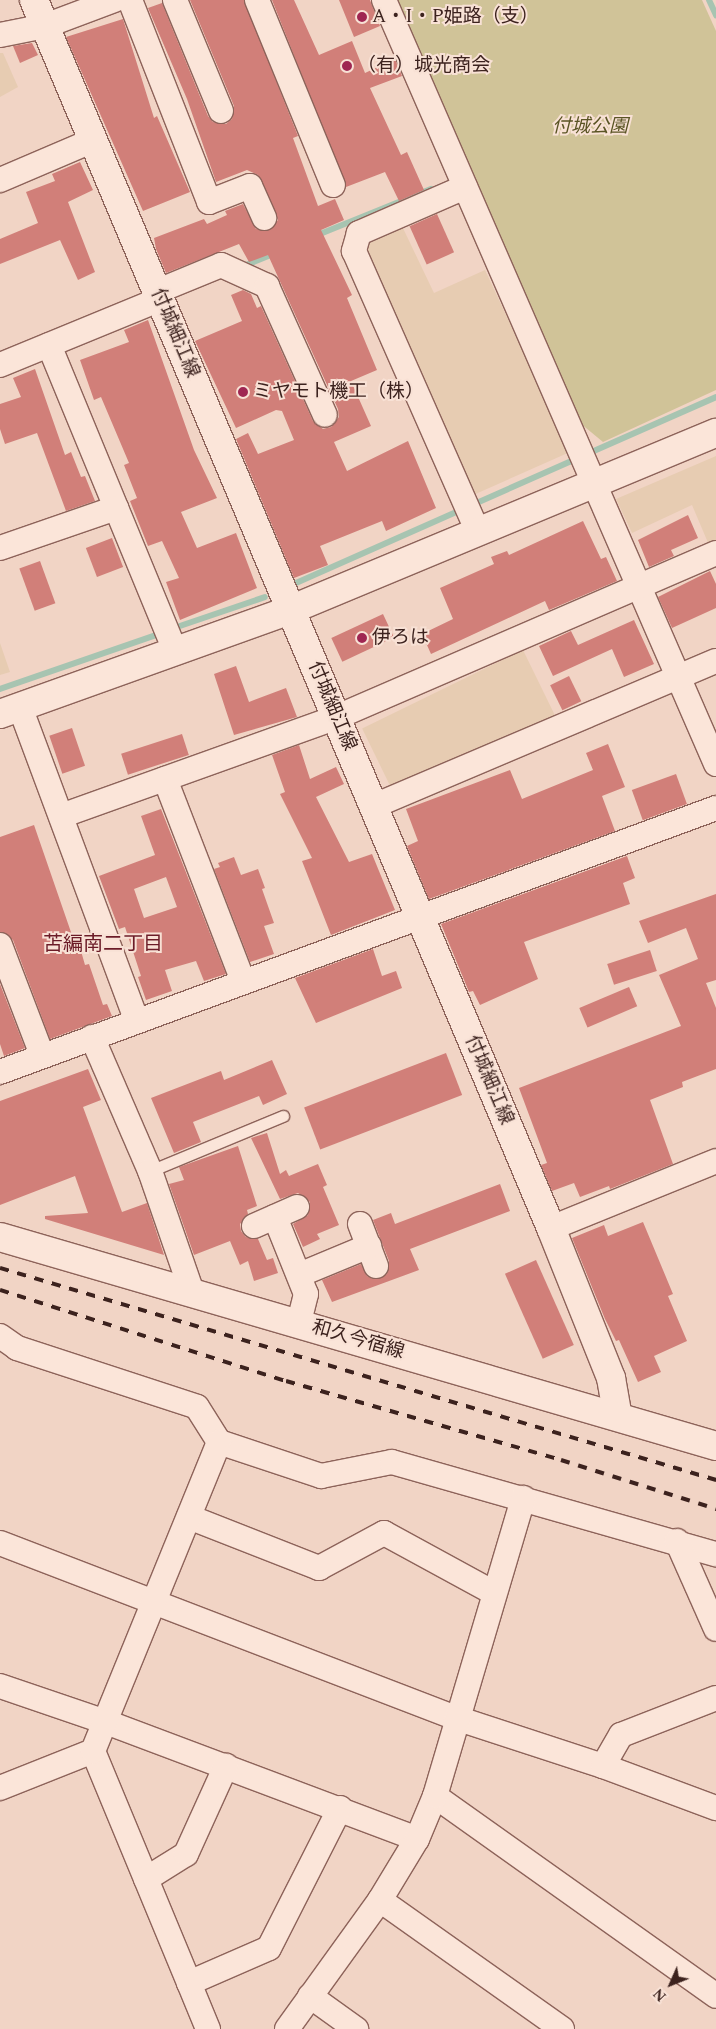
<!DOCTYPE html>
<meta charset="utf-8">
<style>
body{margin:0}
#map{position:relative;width:716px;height:2029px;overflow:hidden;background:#f1d4c5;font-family:Spectral,"Noto Sans JP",serif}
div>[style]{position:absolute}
.farmland>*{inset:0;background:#e7ccb2;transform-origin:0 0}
.green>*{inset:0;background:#d0c398}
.stream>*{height:6px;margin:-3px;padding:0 3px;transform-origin:3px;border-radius:3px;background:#a7c4b1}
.building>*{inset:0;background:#d17f79;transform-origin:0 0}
.roads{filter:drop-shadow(1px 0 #8d635a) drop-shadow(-1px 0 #8d635a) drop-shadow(0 1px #8d635a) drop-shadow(0 -1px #8d635a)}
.service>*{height:11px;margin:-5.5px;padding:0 5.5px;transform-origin:5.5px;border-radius:5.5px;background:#fbe5d9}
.minor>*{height:24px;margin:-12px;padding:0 12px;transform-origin:12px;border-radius:12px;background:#fbe5d9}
.tertiary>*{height:28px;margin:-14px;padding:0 14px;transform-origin:14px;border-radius:14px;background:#fbe5d9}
.secondary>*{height:28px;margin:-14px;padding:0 14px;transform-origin:14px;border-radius:14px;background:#fbe5d9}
.rail>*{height:4px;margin-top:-2px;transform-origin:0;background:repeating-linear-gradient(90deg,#3c221e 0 9px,transparent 0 18px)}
.dots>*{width:14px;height:14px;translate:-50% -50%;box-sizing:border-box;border:2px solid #f8e1d5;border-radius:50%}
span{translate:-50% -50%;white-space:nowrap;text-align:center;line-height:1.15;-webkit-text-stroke:4px #f8e1d5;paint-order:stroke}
.poi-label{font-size:19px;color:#3c221e}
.left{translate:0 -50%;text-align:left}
.park-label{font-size:19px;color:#5a5424;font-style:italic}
.street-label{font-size:19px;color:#3c221e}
.neighbourhood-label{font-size:20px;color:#6b1b27}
.north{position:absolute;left:646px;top:1959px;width:50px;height:50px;-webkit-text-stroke:4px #f8e1d5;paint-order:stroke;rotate:226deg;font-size:14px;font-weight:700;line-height:20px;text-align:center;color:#3c221e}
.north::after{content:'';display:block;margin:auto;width:18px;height:22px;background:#3c221e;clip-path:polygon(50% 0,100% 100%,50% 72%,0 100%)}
</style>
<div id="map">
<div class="farmland">
<i style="clip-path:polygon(0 53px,3px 53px,18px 87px,0 97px)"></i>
<i style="clip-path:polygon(401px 224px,434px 293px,485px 270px,570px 452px,471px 496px,365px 253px,366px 241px)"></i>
<i style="clip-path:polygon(716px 456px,716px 542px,709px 545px,692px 505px,632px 533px,616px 499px)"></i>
<i style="clip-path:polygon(0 643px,10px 672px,0 675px)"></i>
<i style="left:523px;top:650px;width:73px;height:179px;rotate:64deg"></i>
</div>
<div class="green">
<i style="clip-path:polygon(398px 0,702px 0,716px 31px,716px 390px,603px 442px,580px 423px)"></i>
</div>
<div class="stream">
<i style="left:709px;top:0;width:17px;rotate:65deg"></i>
<i style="left:315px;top:236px;width:125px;rotate:-22.1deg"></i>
<i style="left:241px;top:267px;width:38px;rotate:-22deg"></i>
<i style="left:587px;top:454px;width:141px;rotate:-23.8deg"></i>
<i style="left:296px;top:583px;width:308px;rotate:-23.9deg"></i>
<i style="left:171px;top:629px;width:99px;rotate:-18.8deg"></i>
<i style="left:0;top:689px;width:171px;rotate:-19.1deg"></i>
</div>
<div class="building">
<i style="clip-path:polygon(190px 0,244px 0,298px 136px,293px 138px,318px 206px,335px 199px,344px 220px,321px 230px,352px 295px,347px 298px,377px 370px,351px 381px,371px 426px,334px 442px,347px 471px,408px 441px,436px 508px,386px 531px,382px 521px,320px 546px,328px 565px,294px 578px,236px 439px,248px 433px,258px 454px,294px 440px,282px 411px,276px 410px,236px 428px,195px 341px,242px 321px,231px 295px,243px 290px,251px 294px,257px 308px,261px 306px,313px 421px,323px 429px,331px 427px,339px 417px,338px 409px,268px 255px,249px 262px,239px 244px,166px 273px,156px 249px,154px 238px,204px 219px,207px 224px,227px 215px,225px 211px,243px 204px,256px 229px,270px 230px,278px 220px,258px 175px,247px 170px,216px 182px,187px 99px,148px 8px,162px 3px,208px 116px,213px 122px,226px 124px,232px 119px,234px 106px)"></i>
<i style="clip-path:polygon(272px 0,294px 0,319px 55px,352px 41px,365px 73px,395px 59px,402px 76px,370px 88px,401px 155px,407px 152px,424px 190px,399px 201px,385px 172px,346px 187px)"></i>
<i style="clip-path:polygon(339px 0,370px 0,380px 26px,354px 37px)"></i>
<i style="clip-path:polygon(123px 19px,154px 118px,157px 116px,190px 192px,143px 211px,66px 37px)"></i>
<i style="clip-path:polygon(32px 43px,38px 55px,20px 63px,13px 46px)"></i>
<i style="clip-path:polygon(80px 162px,93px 190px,68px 202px,95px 272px,78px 280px,60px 240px,0 264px,0 239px,38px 223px,26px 192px,55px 181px,52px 174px)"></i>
<i style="left:437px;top:214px;width:42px;height:30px;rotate:66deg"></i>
<i style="clip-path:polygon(148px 320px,194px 450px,217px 498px,181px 512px,197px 548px,236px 533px,257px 588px,180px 620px,166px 582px,179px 578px,162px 541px,148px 546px,130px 501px,137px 498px,124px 465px,129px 463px,101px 397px,94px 400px,80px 360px,129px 342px,124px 330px)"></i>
<i style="clip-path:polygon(35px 369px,65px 455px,71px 452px,81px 477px,85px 476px,95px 501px,66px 511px,37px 433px,5px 444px,0 429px,0 404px,21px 397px,13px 378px)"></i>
<i style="clip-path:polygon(688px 515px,698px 538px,671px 550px,674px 556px,649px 567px,638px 540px)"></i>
<i style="clip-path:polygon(583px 521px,601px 559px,606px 557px,617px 581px,549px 610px,545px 601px,431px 654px,422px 634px,453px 619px,440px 588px,494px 564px,491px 557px,507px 551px,509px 555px)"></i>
<i style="left:112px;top:538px;width:31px;height:28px;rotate:69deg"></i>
<i style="left:40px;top:561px;width:45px;height:22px;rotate:70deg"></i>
<i style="clip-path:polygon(710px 571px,716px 584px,716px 608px,672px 628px,658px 597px)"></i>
<i style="left:383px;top:614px;width:26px;height:57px;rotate:65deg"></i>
<i style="clip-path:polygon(634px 620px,654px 664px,624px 677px,612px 649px,553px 676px,539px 646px,571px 631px,578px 645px)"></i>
<i style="clip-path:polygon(236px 666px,249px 702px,286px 688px,297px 717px,234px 735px,214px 674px)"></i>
<i style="left:569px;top:676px;width:28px;height:21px;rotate:64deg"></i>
<i style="left:72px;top:728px;width:40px;height:24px;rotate:71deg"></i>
<i style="left:182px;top:734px;width:22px;height:64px;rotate:72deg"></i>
<i style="clip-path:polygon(608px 744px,625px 787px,602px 796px,615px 831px,429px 899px,407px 846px,418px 841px,406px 809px,510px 770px,522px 799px,593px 770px,586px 753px)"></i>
<i style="clip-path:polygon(299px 745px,310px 779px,336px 767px,344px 784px,316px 797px,349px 862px,372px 854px,395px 910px,331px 935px,302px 861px,312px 858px,280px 794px,285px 792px,272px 755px)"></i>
<i style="left:676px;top:774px;width:32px;height:47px;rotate:70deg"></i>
<i style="clip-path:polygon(evenodd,161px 809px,226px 974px,204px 981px,196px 961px,165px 970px,172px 991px,146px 1000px,138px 977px,141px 976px,125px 927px,119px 929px,99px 876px,155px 855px,141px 816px,161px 809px,166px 877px,177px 907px,144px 918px,134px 889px,166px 877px)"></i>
<i style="clip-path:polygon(34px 825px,73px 938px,77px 937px,85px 965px,89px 964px,103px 1005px,107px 1004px,112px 1016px,50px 1039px,13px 940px,0 932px,0 837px)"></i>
<i style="clip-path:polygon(627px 856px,635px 878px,623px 883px,630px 904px,524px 942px,538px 979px,480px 1005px,473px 991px,469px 992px,441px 924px)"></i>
<i style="clip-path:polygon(234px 857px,241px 875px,258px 869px,265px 888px,262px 889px,274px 923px,264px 926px,274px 954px,250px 962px,214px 869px,220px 867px,218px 863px)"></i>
<i style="clip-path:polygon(716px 894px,716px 980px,706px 983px,716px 1008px,716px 1069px,682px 1082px,683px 1087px,650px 1100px,673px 1164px,610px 1189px,609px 1186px,580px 1197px,574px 1183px,552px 1191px,541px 1165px,547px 1163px,519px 1088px,681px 1026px,659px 975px,698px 959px,686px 928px,648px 943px,639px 921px)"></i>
<i style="clip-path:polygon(373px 949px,382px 976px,396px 971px,402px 988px,316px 1023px,295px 978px)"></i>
<i style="left:650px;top:950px;width:22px;height:45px;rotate:72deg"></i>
<i style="clip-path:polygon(0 984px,25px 1048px,4px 1056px,0 1044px)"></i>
<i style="left:629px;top:987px;width:21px;height:54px;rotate:67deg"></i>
<i style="left:446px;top:1053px;width:45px;height:152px;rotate:69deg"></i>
<i style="clip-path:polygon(272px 1060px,287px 1094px,263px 1105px,259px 1096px,193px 1122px,201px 1142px,174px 1153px,151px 1098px,221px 1071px,224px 1080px)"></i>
<i style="clip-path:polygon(88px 1069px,101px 1100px,83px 1107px,122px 1212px,147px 1203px,164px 1255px,45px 1219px,45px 1216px,88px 1213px,75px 1176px,0 1205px,0 1101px)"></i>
<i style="clip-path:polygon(267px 1133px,280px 1174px,286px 1170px,289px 1176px,318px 1164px,327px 1185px,323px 1187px,339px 1225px,317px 1234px,320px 1239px,303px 1247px,293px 1224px,308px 1215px,310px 1202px,298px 1193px,280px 1199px,251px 1138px)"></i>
<i style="clip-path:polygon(238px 1146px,257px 1206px,247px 1210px,248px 1214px,240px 1224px,241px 1231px,246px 1237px,258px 1239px,267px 1260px,273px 1258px,278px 1273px,254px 1281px,248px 1261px,240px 1265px,230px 1241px,194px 1255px,169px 1184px,184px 1180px,179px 1167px)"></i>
<i style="clip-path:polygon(500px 1184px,510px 1211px,410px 1249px,419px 1270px,332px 1302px,322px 1280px,361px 1264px,367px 1276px,373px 1279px,387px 1274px,389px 1261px,373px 1220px,391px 1213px,395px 1224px)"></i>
<i style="clip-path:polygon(643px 1222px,673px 1294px,668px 1296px,687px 1341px,654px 1356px,661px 1372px,638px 1382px,619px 1340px,616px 1341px,605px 1319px,572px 1238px,604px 1225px,608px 1236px)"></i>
<i style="left:536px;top:1260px;width:93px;height:34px;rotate:66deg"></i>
</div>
<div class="roads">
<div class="service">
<i style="left:150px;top:1171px;width:144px;rotate:-22.5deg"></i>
</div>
<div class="minor">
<i style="left:130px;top:0;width:217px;rotate:68.6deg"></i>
<i style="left:209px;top:202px;width:44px;rotate:-21.3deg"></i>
<i style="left:250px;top:186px;width:35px;rotate:66deg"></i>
<i style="left:175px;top:0;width:120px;rotate:67.5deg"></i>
<i style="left:257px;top:0;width:200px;rotate:67.7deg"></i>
<i style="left:384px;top:0;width:833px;rotate:66.51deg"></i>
<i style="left:0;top:35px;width:46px;rotate:-11.3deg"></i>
<i style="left:45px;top:26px;width:74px;rotate:-20.6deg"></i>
<i style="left:0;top:180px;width:102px;rotate:-23.1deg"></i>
<i style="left:465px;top:187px;width:116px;rotate:156.5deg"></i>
<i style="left:359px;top:233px;width:19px;rotate:106deg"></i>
<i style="left:354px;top:251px;width:307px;rotate:66.2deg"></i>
<i style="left:158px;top:291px;width:68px;rotate:-22.4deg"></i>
<i style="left:221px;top:265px;width:51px;rotate:24.5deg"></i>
<i style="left:267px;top:286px;width:141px;rotate:65.8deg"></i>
<i style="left:49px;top:345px;width:331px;rotate:67.6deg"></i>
<i style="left:0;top:365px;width:174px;rotate:-22.3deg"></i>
<i style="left:0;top:548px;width:123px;rotate:-19deg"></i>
<i style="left:20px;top:707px;width:335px;rotate:69.6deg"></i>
<i style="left:165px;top:779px;width:217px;rotate:68.9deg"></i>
<i style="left:374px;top:806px;width:371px;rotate:-23deg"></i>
<i style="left:61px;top:816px;width:293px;rotate:-19.7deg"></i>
<i style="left:337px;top:717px;width:413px;rotate:-23.4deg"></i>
<i style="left:0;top:945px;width:118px;rotate:69.1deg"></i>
<i style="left:92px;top:1037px;width:146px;rotate:66.6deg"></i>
<i style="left:150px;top:1171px;width:128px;rotate:70.9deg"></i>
<i style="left:0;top:1072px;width:763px;rotate:-20.24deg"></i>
<i style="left:275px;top:1217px;width:83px;rotate:68.1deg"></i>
<i style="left:306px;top:1294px;width:30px;rotate:104deg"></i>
<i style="left:360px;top:1224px;width:45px;rotate:69.1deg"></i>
<i style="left:254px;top:1226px;width:47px;rotate:-23.8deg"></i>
<i style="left:551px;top:1228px;width:178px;rotate:-22.1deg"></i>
<i style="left:299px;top:1275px;width:76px;rotate:-22.5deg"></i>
<i style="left:0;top:1336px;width:21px;rotate:35deg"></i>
<i style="left:17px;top:1348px;width:189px;rotate:18.1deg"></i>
<i style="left:197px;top:1407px;width:41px;rotate:57.8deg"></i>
<i style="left:219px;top:1442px;width:108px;rotate:18.4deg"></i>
<i style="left:321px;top:1476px;width:72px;rotate:-11.2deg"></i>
<i style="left:392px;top:1462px;width:337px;rotate:15.9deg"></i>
<i style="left:189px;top:1517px;width:140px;rotate:21.4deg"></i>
<i style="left:319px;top:1568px;width:74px;rotate:-28.3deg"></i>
<i style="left:384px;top:1533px;width:125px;rotate:28.6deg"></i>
<i style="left:677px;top:1541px;width:96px;rotate:66.1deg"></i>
<i style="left:0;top:1543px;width:488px;rotate:21deg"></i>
<i style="left:456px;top:1718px;width:155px;rotate:18.1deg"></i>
<i style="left:603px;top:1766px;width:121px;rotate:20.4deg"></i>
<i style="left:0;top:1686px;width:112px;rotate:18.8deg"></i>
<i style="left:106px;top:1722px;width:332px;rotate:20.6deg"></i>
<i style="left:93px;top:1751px;width:251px;rotate:67.5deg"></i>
<i style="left:603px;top:1766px;width:36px;rotate:-60deg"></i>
<i style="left:621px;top:1735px;width:102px;rotate:-21.3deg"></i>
<i style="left:0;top:1788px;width:100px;rotate:-21.7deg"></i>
<i style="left:93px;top:1751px;width:334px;rotate:-67.8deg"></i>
<i style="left:435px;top:1796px;width:345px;rotate:35.4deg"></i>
<i style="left:146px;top:1879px;width:47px;rotate:-32deg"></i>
<i style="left:186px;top:1854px;width:97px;rotate:-65.6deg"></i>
<i style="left:380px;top:1900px;width:223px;rotate:35.3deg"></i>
<i style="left:310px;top:1996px;width:57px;rotate:35.7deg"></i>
<i style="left:208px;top:2029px;width:50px;rotate:-112.4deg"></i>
<i style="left:189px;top:1983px;width:87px;rotate:-23.6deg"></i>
<i style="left:269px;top:1948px;width:157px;rotate:-63.1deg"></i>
<i style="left:287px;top:2029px;width:159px;rotate:-54.2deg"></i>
<i style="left:380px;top:1900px;width:71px;rotate:-58.8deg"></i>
<i style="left:417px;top:1839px;width:47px;rotate:-67.3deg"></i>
<i style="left:435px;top:1796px;width:311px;rotate:-73.5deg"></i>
</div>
<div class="tertiary">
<i style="left:0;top:714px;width:308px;rotate:-19.7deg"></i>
<i style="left:290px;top:610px;width:461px;rotate:-22.6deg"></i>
</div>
<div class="secondary">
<i style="left:34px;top:0;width:1332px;rotate:67.17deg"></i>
<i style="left:551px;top:1228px;width:162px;rotate:68.2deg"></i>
<i style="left:611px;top:1378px;width:39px;rotate:80deg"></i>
<i style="left:0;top:1237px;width:746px;rotate:16.27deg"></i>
</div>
</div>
<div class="rail">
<i style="left:0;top:1268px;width:747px;rotate:16.49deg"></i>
<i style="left:0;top:1290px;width:300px;rotate:17.7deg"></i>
<i style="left:286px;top:1381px;width:286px;rotate:16deg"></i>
<i style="left:561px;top:1460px;width:163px;rotate:17.5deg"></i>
</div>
<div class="dots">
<i style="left:362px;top:17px;background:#9f2652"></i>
<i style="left:347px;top:66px;background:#9f2652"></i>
<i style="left:243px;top:392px;background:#9f2652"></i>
<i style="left:362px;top:638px;background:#9f2652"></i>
</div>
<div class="poi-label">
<span class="left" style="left:372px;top:17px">A・I・P姫路（支）</span>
<span class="left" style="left:357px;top:66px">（有）城光商会</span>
<span class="left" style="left:253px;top:392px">ミヤモト機工（株）</span>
<span class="left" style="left:372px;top:638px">伊ろは</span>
</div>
<div class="park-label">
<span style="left:590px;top:127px">付城公園</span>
</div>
<div class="street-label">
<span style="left:175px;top:333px;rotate:67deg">付城細江線</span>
<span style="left:332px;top:706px;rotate:67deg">付城細江線</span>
<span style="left:489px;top:1080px;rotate:67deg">付城細江線</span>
<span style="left:358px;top:1340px;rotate:16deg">和久今宿線</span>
</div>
<div class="neighbourhood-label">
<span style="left:103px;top:944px">苫編南二丁目</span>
</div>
<div class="north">N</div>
</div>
